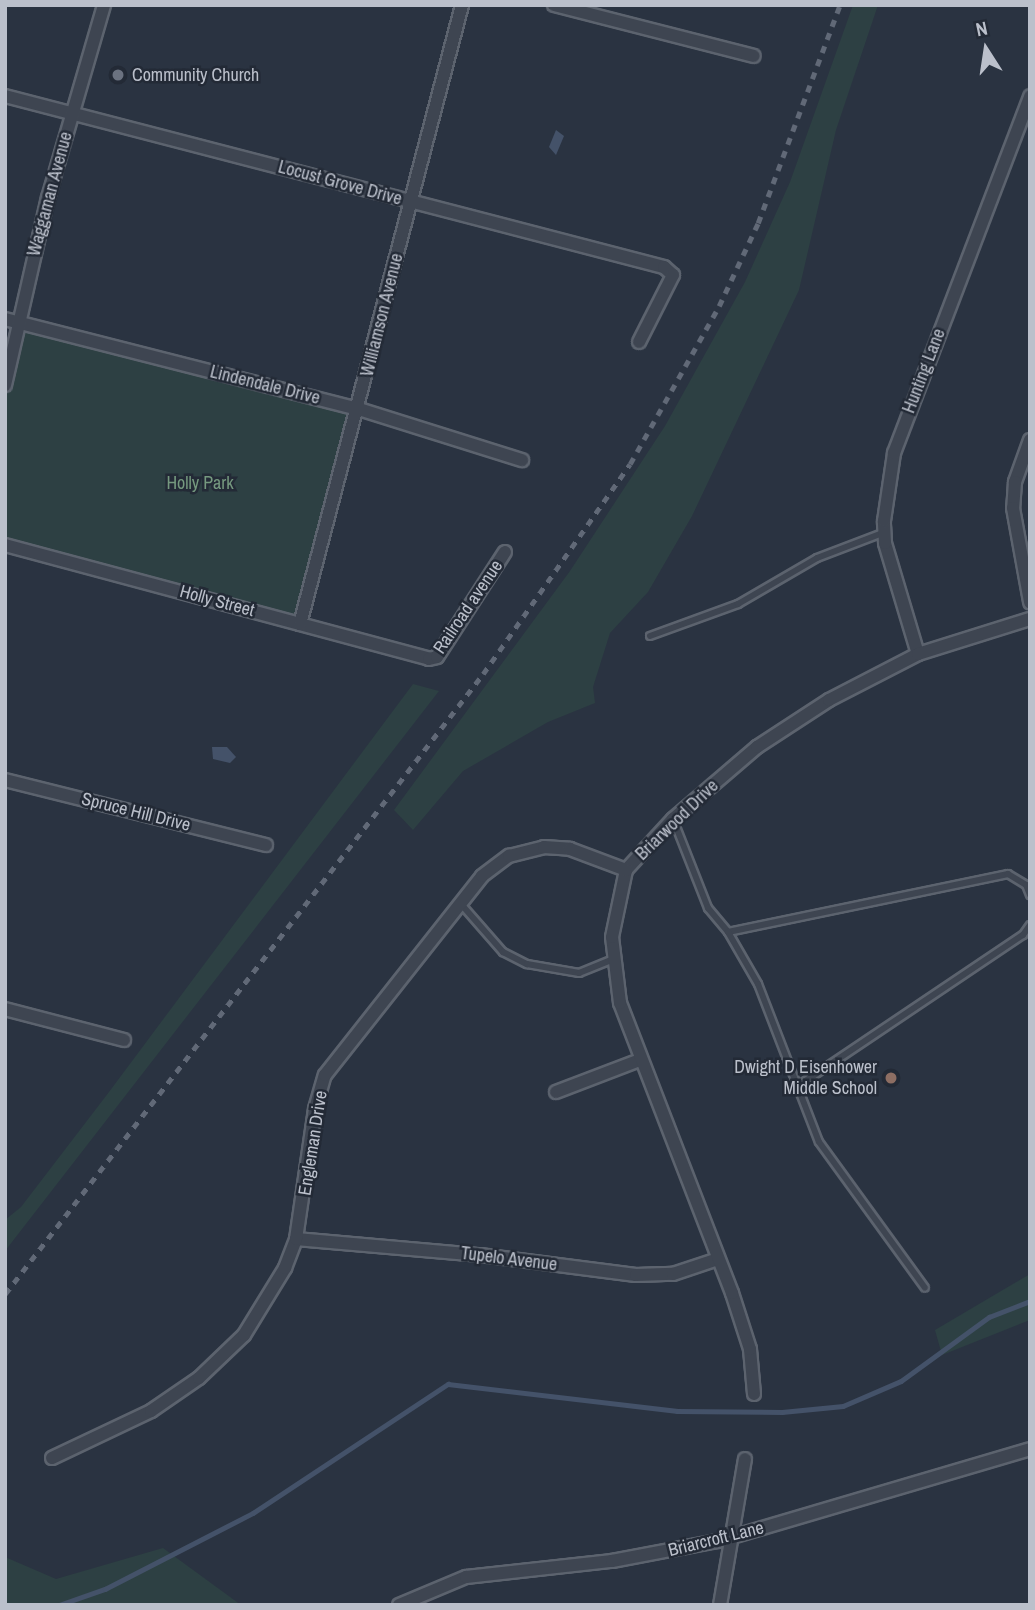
<!DOCTYPE html>
<style>
body{margin:0}
#map{position:relative;width:1035px;height:1610px;overflow:hidden;background:#2a3341;font-family:"Archivo Narrow",sans-serif}
div>[style]{position:absolute}
.green>*{inset:0;background:#2d4043}
.water>*{inset:0;background:#445269}
.stream>*{height:4.5px;margin:-2.25px;padding:0 2.25px;transform-origin:2.25px;border-radius:2.25px;background:#445269}
.roads{filter:drop-shadow(2px 0 #5c636e) drop-shadow(-2px 0 #5c636e) drop-shadow(0 2px #5c636e) drop-shadow(0 -2px #5c636e)}
.lane>*{height:6px;margin:-3px;padding:0 3px;transform-origin:3px;border-radius:3px;background:#3e4551}
.street>*{height:12px;margin:-6px;padding:0 6px;transform-origin:6px;border-radius:6px;background:#3e4551}
.rail>*{height:4.5px;margin-top:-2.25px;transform-origin:0;background:repeating-linear-gradient(90deg,#616977 0 7px,transparent 0 14px)}
.dots>*{width:19px;height:19px;translate:-50% -50%;box-sizing:border-box;border:4px solid #232a36;border-radius:50%}
span{translate:-50% -50%;white-space:nowrap;text-align:center;line-height:1.15;-webkit-text-stroke:5px #232a36;paint-order:stroke}
.poi-label{font-size:18px;color:#bbc0cb}
.left{translate:0 -50%;text-align:left}
.right{translate:-100% -50%;text-align:right}
.street-label{font-size:18px;color:#bbc0cb}
.park-label{font-size:18px;color:#75997f}
.frame{position:absolute;inset:0;border:7px solid #bbc0cb;pointer-events:none}
.north{position:absolute;left:951px;top:14px;width:70px;height:70px;-webkit-text-stroke:5px #232a36;paint-order:stroke;rotate:348deg;font-size:19px;font-weight:700;line-height:28px;text-align:center;color:#bbc0cb}
.north::after{content:'';display:block;margin:auto;width:24px;height:32px;background:#bbc0cb;clip-path:polygon(50% 0,100% 100%,50% 72%,0 100%)}
</style>
<div id="map">
<div class="green">
<i style="clip-path:polygon(853px 5px,878px 5px,836px 130px,799px 290px,692px 516px,648px 592px,610px 633px,593px 687px,595px 703px,548px 722px,463px 771px,413px 830px,394px 810px,570px 571px,665px 426px,745px 282px,790px 182px)"></i>
<i style="clip-path:polygon(18px 322px,359px 409px,300px 624px,5px 545px,5px 379px)"></i>
<i style="clip-path:polygon(413px 684px,439px 691px,5px 1251px,5px 1220px,21px 1207px,109px 1092px)"></i>
<i style="clip-path:polygon(1030px 1274px,1030px 1320px,942px 1355px,935px 1330px)"></i>
<i style="clip-path:polygon(163px 1548px,241px 1605px,5px 1605px,5px 1557px,56px 1579px)"></i>
</div>
<div class="water">
<i style="clip-path:polygon(556px 130px,564px 136px,556px 155px,549px 147px)"></i>
<i style="clip-path:polygon(212px 747px,227px 747px,236px 757px,230px 763px,213px 759px)"></i>
</div>
<div class="stream">
<i style="left:59px;top:1605px;width:49px;rotate:-19.2deg"></i>
<i style="left:105px;top:1589px;width:166px;rotate:-27.2deg"></i>
<i style="left:253px;top:1513px;width:234px;rotate:-33.5deg"></i>
<i style="left:448px;top:1384px;width:231px;rotate:6.7deg"></i>
<i style="left:677px;top:1411px;width:105px;rotate:0.5deg"></i>
<i style="left:782px;top:1412px;width:61px;rotate:-5.6deg"></i>
<i style="left:843px;top:1406px;width:63px;rotate:-23.3deg"></i>
<i style="left:901px;top:1381px;width:109px;rotate:-36deg"></i>
<i style="left:989px;top:1317px;width:44px;rotate:-21.3deg"></i>
</div>
<div class="roads">
<div class="lane">
<i style="left:650px;top:636px;width:94px;rotate:-20deg"></i>
<i style="left:738px;top:604px;width:91px;rotate:-30.2deg"></i>
<i style="left:817px;top:558px;width:73px;rotate:-20.9deg"></i>
<i style="left:673px;top:819px;width:96px;rotate:68.5deg"></i>
<i style="left:708px;top:908px;width:31px;rotate:50deg"></i>
<i style="left:728px;top:932px;width:286px;rotate:-11.7deg"></i>
<i style="left:1008px;top:874px;width:21px;rotate:31deg"></i>
<i style="left:1026px;top:885px;width:11px;rotate:68deg"></i>
<i style="left:461px;top:904px;width:64px;rotate:48.8deg"></i>
<i style="left:503px;top:952px;width:27px;rotate:27deg"></i>
<i style="left:527px;top:964px;width:53px;rotate:9.8deg"></i>
<i style="left:579px;top:973px;width:37px;rotate:-22deg"></i>
<i style="left:728px;top:932px;width:60px;rotate:60deg"></i>
<i style="left:758px;top:984px;width:169px;rotate:68.9deg"></i>
<i style="left:819px;top:1142px;width:180px;rotate:54deg"></i>
<i style="left:798px;top:1086px;width:271px;rotate:-33.9deg"></i>
<i style="left:1023px;top:935px;width:12px;rotate:-55deg"></i>
</div>
<div class="street">
<i style="left:554px;top:5px;width:206px;rotate:14.3deg"></i>
<i style="left:5px;top:96px;width:681px;rotate:14.55deg"></i>
<i style="left:664px;top:267px;width:12px;rotate:42deg"></i>
<i style="left:673px;top:275px;width:75px;rotate:116.9deg"></i>
<i style="left:5px;top:319px;width:365px;rotate:14.3deg"></i>
<i style="left:359px;top:409px;width:171px;rotate:17.4deg"></i>
<i style="left:5px;top:385px;width:192px;rotate:-77.1deg"></i>
<i style="left:48px;top:198px;width:201px;rotate:-73.8deg"></i>
<i style="left:1030px;top:440px;width:45px;rotate:109.7deg"></i>
<i style="left:1015px;top:482px;width:26px;rotate:94deg"></i>
<i style="left:1013px;top:508px;width:96px;rotate:79.7deg"></i>
<i style="left:5px;top:545px;width:439px;rotate:15deg"></i>
<i style="left:429px;top:659px;width:8px;rotate:-14deg"></i>
<i style="left:437px;top:657px;width:125px;rotate:-57.1deg"></i>
<i style="left:300px;top:624px;width:640px;rotate:-75.33deg"></i>
<i style="left:918px;top:654px;width:116px;rotate:-106.6deg"></i>
<i style="left:885px;top:543px;width:22px;rotate:-93deg"></i>
<i style="left:884px;top:521px;width:69px;rotate:-81.6deg"></i>
<i style="left:894px;top:453px;width:382px;rotate:-69.1deg"></i>
<i style="left:5px;top:780px;width:269px;rotate:14deg"></i>
<i style="left:5px;top:1009px;width:123px;rotate:14.6deg"></i>
<i style="left:556px;top:1092px;width:90px;rotate:-20.9deg"></i>
<i style="left:296px;top:1239px;width:185px;rotate:5deg"></i>
<i style="left:480px;top:1255px;width:157px;rotate:7.3deg"></i>
<i style="left:636px;top:1275px;width:37px;rotate:-2deg"></i>
<i style="left:673px;top:1274px;width:47px;rotate:-18.4deg"></i>
<i style="left:754px;top:1394px;width:45px;rotate:-95.1deg"></i>
<i style="left:750px;top:1349px;width:59px;rotate:-107.8deg"></i>
<i style="left:732px;top:1293px;width:311px;rotate:-111.1deg"></i>
<i style="left:620px;top:1003px;width:66px;rotate:-96.9deg"></i>
<i style="left:612px;top:937px;width:68px;rotate:-78.2deg"></i>
<i style="left:626px;top:870px;width:69px;rotate:-47.3deg"></i>
<i style="left:673px;top:819px;width:111px;rotate:-40.6deg"></i>
<i style="left:757px;top:747px;width:86px;rotate:-33.1deg"></i>
<i style="left:829px;top:700px;width:100px;rotate:-27.3deg"></i>
<i style="left:918px;top:654px;width:117px;rotate:-17.4deg"></i>
<i style="left:52px;top:1458px;width:110px;rotate:-25.4deg"></i>
<i style="left:151px;top:1411px;width:58px;rotate:-34.5deg"></i>
<i style="left:199px;top:1378px;width:62px;rotate:-43.7deg"></i>
<i style="left:244px;top:1335px;width:79px;rotate:-58.5deg"></i>
<i style="left:285px;top:1268px;width:31px;rotate:-69deg"></i>
<i style="left:296px;top:1239px;width:131px;rotate:-81.7deg"></i>
<i style="left:315px;top:1109px;width:35px;rotate:-74deg"></i>
<i style="left:325px;top:1075px;width:253px;rotate:-51.7deg"></i>
<i style="left:482px;top:876px;width:34px;rotate:-37deg"></i>
<i style="left:509px;top:856px;width:36px;rotate:-14deg"></i>
<i style="left:544px;top:847px;width:26px;rotate:4deg"></i>
<i style="left:570px;top:849px;width:60px;rotate:20.6deg"></i>
<i style="left:399px;top:1605px;width:73px;rotate:-22.7deg"></i>
<i style="left:466px;top:1577px;width:147px;rotate:-6.3deg"></i>
<i style="left:612px;top:1561px;width:108px;rotate:-10.7deg"></i>
<i style="left:718px;top:1541px;width:325px;rotate:-16.4deg"></i>
<i style="left:720px;top:1605px;width:148px;rotate:-80.3deg"></i>
</div>
</div>
<div class="rail">
<i style="left:5px;top:1294px;width:783px;rotate:-52.37deg"></i>
<i style="left:483px;top:674px;width:256px;rotate:-55deg"></i>
<i style="left:630px;top:464px;width:181px;rotate:-60.6deg"></i>
<i style="left:719px;top:306px;width:92px;rotate:-64.8deg"></i>
<i style="left:758px;top:223px;width:233px;rotate:-69.4deg"></i>
</div>
<div class="dots">
<i style="left:118px;top:75px;background:#6b7280"></i>
<i style="left:891px;top:1078px;background:#8d6e63"></i>
</div>
<div class="poi-label">
<span class="left" style="left:132px;top:75px">Community Church</span>
<span class="right" style="left:877px;top:1078px">Dwight D Eisenhower<br>Middle School</span>
</div>
<div class="street-label">
<span style="left:340px;top:183px;rotate:15deg">Locust Grove Drive</span>
<span style="left:50px;top:194px;rotate:-75deg">Waggaman Avenue</span>
<span style="left:382px;top:315px;rotate:-76deg">Williamson Avenue</span>
<span style="left:924px;top:371px;rotate:-69deg">Hunting Lane</span>
<span style="left:265px;top:385px;rotate:14deg">Lindendale Drive</span>
<span style="left:217px;top:601px;rotate:15deg">Holly Street</span>
<span style="left:468px;top:607px;rotate:-56deg">Railroad avenue</span>
<span style="left:136px;top:812px;rotate:14deg">Spruce Hill Drive</span>
<span style="left:677px;top:820px;rotate:-44deg">Briarwood Drive</span>
<span style="left:313px;top:1143px;rotate:-81deg">Engleman Drive</span>
<span style="left:509px;top:1259px;rotate:7deg">Tupelo Avenue</span>
<span style="left:716px;top:1539px;rotate:-14deg">Briarcroft Lane</span>
</div>
<div class="park-label">
<span style="left:200px;top:483px">Holly Park</span>
</div>
<div class="frame"></div>
<div class="north">N</div>
</div>
